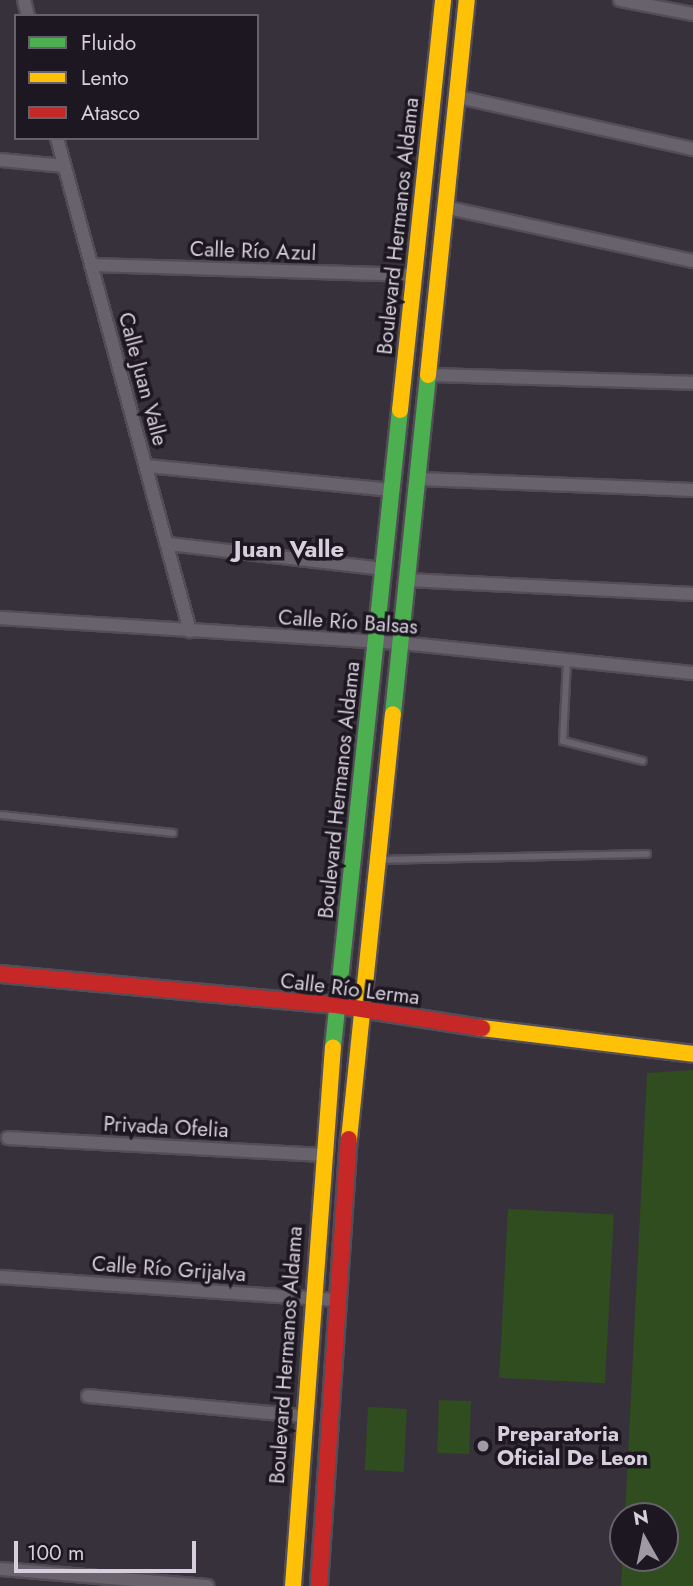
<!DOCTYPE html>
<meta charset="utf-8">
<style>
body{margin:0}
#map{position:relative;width:693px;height:1586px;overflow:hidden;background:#37313c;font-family:Jost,sans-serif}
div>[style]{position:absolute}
.green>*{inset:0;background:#2f4d1e;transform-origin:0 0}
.roads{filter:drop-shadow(2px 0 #534d57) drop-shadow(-2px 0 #534d57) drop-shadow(0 2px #534d57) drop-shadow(0 -2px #534d57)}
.lane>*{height:6px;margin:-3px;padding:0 3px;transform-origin:3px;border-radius:3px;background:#67626b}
.street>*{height:12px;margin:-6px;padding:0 6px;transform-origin:6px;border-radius:6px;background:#67626b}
.fast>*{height:16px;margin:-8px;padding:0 8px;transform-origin:8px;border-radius:8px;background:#4caf50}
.slow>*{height:16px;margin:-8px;padding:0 8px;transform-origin:8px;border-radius:8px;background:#ffc107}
.jam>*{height:16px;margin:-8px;padding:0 8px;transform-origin:8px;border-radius:8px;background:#c62828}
.dots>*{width:19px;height:19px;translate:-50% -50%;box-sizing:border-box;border:4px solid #1c1720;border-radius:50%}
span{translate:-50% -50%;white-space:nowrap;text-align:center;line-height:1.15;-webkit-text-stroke:7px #1c1720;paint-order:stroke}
.street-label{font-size:21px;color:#d7cfdd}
.poi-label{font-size:21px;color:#d7cfdd;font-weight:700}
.left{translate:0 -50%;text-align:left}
.quarter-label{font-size:24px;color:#d7cfdd;font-weight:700}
.legend{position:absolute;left:14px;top:14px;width:245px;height:126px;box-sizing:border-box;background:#1c1720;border:2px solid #67616c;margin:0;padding:9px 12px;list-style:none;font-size:21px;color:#d7cfdd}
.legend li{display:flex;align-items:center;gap:14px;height:35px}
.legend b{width:35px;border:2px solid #67616c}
.north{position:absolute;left:609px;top:1502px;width:70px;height:70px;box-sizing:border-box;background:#1c1720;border:2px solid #67616c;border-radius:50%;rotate:351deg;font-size:19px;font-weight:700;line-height:28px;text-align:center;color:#d7cfdd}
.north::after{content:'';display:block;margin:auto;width:24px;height:32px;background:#9f98a5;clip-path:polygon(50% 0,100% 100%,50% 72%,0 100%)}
.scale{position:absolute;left:14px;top:1541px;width:182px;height:32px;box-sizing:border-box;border:4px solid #d7cfdd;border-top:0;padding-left:9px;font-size:21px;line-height:24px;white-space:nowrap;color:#d7cfdd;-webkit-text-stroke:5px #1c1720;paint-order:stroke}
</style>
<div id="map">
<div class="green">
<i style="clip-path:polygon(693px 1070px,693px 1586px,621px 1586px,623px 1547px,623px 1558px,665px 1558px,665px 1516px,625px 1516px,647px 1073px)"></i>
<i style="left:508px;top:1209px;width:106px;height:169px;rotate:3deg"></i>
<i style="left:439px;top:1400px;width:32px;height:53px;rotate:2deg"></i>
<i style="left:368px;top:1407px;width:39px;height:63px;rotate:3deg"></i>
</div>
<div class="roads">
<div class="lane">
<i style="left:567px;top:660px;width:81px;rotate:92.8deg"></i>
<i style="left:563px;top:741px;width:82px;rotate:14deg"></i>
<i style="left:0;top:815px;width:174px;rotate:5.9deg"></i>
<i style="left:380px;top:860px;width:267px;rotate:-1.3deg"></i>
</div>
<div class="street">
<i style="left:24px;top:0;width:16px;rotate:76deg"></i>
<i style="left:620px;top:0;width:74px;rotate:10.9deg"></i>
<i style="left:458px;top:97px;width:241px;rotate:12.5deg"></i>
<i style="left:57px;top:138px;width:511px;rotate:74.9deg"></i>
<i style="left:0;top:160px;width:64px;rotate:5.4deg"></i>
<i style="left:448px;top:208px;width:251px;rotate:12.2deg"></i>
<i style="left:91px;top:265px;width:323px;rotate:1.8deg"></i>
<i style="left:431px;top:375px;width:262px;rotate:1.7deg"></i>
<i style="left:147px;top:466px;width:246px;rotate:5.6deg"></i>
<i style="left:420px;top:479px;width:273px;rotate:2.3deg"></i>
<i style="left:168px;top:544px;width:217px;rotate:6.6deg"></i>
<i style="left:408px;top:580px;width:285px;rotate:2.8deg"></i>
<i style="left:0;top:618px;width:402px;rotate:3.6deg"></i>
<i style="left:401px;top:643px;width:294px;rotate:5.9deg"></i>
<i style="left:8px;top:1138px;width:314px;rotate:3.1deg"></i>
<i style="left:0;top:1277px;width:336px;rotate:3.9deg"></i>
<i style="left:88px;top:1396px;width:215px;rotate:5.3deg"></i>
<i style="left:0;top:1569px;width:208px;rotate:4.7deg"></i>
</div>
<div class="fast">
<i style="left:393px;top:714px;width:341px;rotate:-84.1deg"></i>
<i style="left:333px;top:1047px;width:641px;rotate:-84deg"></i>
</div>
<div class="slow">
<i style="left:428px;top:375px;width:377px;rotate:-84.1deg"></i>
<i style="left:400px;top:410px;width:412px;rotate:-84deg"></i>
<i style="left:482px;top:1028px;width:213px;rotate:7deg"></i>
<i style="left:349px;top:1139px;width:427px;rotate:-84.1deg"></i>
<i style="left:293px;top:1586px;width:540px;rotate:-85.76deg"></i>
</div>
<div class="jam">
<i style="left:0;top:974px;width:337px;rotate:5.3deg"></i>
<i style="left:336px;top:1005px;width:148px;rotate:9deg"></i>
<i style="left:319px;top:1586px;width:448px;rotate:-86.2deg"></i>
</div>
</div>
<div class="dots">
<i style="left:483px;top:1446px;background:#9f98a5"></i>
</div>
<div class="street-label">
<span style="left:398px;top:226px;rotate:-84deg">Boulevard Hermanos Aldama</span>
<span style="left:253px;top:251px;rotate:2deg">Calle Río Azul</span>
<span style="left:143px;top:379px;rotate:75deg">Calle Juan Valle</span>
<span style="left:348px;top:622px;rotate:4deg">Calle Río Balsas</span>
<span style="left:339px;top:790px;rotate:-84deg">Boulevard Hermanos Aldama</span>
<span style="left:350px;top:989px;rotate:7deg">Calle Río Lerma</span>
<span style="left:166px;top:1127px;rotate:3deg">Privada Ofelia</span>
<span style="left:169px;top:1269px;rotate:4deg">Calle Río Grijalva</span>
<span style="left:286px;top:1355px;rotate:-86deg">Boulevard Hermanos Aldama</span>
</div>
<div class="poi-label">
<span class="left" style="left:497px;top:1446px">Preparatoria<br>Oficial De Leon</span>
</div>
<div class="quarter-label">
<span style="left:289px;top:549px">Juan Valle</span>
</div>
<ul class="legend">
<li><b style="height:9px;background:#4caf50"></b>Fluido</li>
<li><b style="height:9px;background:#ffc107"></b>Lento</li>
<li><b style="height:9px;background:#c62828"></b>Atasco</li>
</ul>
<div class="north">N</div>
<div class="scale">100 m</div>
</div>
